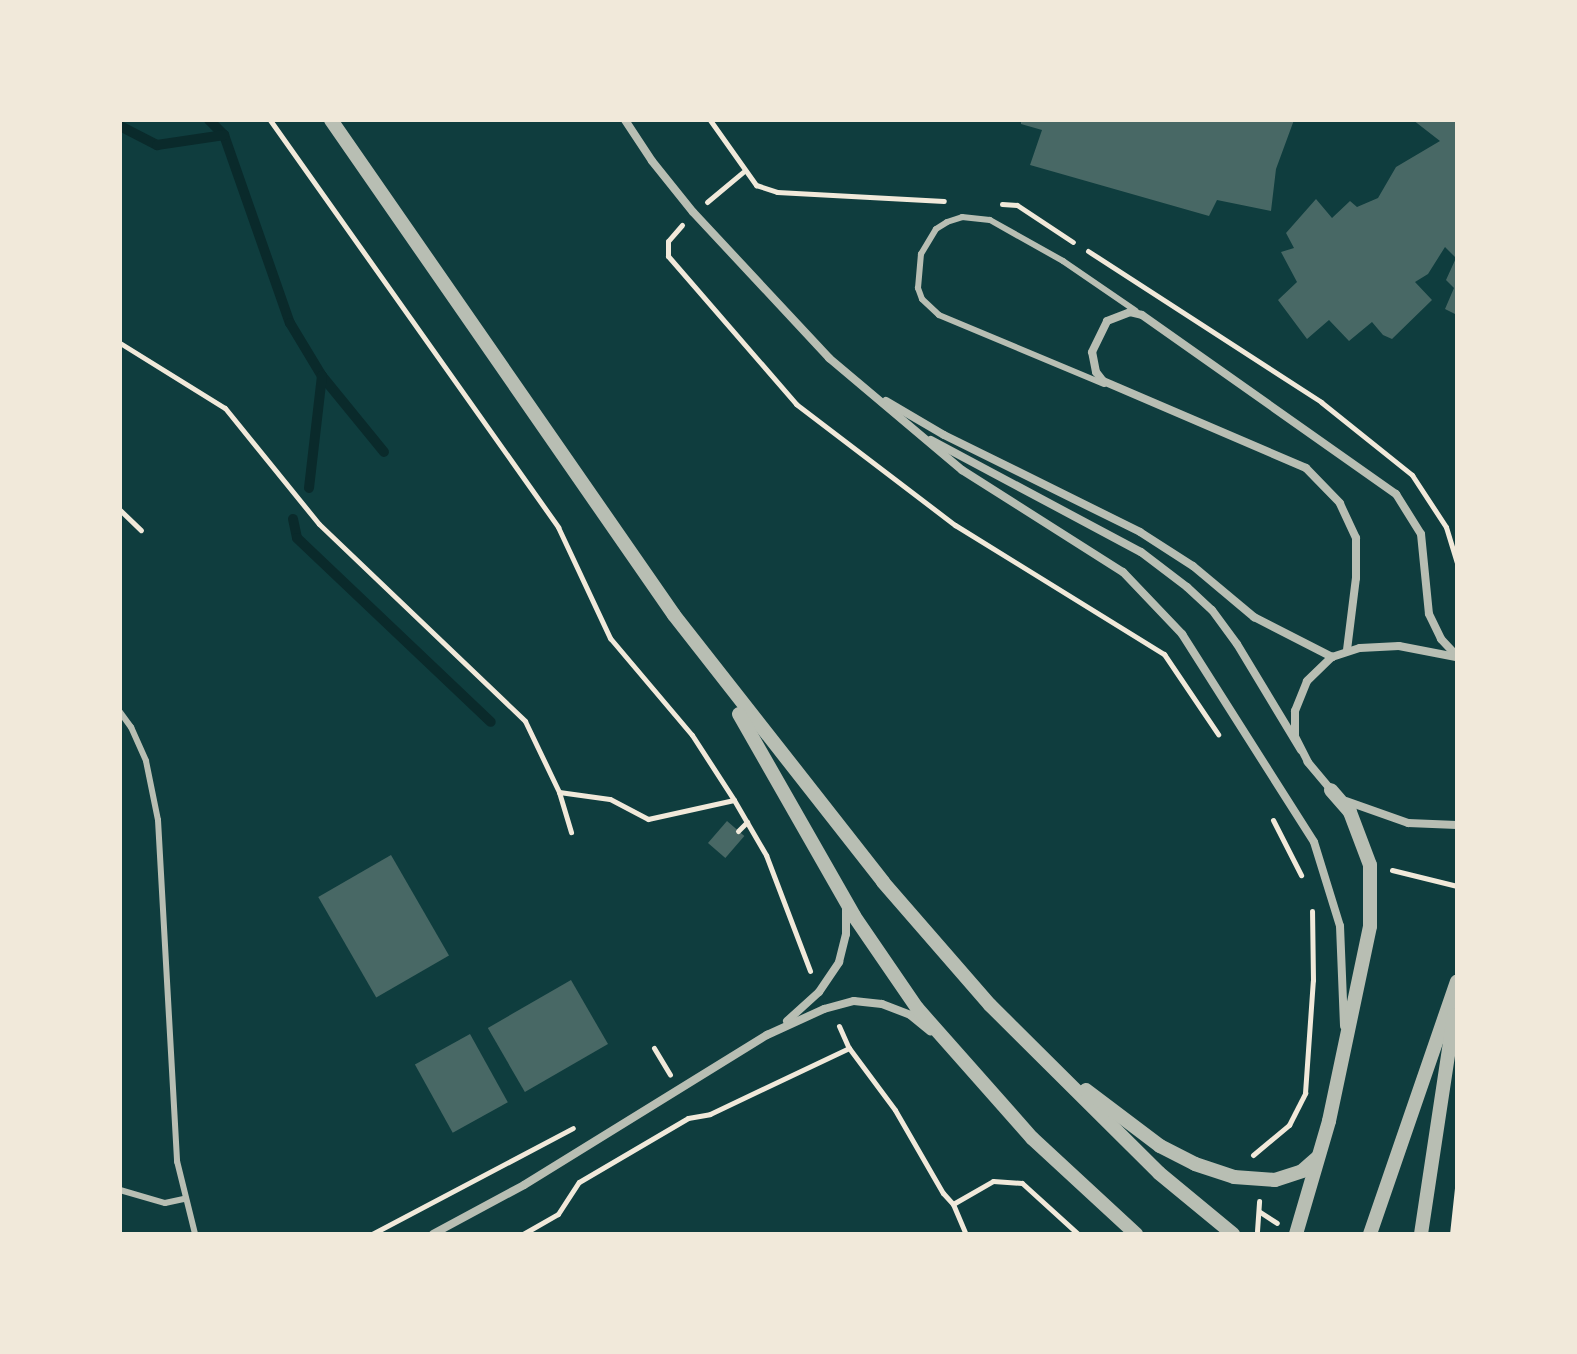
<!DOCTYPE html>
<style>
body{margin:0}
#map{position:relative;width:1577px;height:1354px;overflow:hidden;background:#0f3d3e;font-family:Helvetica,sans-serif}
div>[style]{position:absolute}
.stream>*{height:10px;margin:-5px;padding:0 5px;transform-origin:5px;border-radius:5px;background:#0a2a2b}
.building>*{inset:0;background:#486865;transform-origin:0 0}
.path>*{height:5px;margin:-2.5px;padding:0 2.5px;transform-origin:2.5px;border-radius:2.5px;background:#f1e9da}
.service>*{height:6px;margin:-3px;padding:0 3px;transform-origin:3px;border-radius:3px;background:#b8beb3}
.minor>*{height:8px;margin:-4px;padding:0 4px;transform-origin:4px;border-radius:4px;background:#b8beb3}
.tertiary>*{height:14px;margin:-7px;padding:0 7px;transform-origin:7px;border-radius:7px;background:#b8beb3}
span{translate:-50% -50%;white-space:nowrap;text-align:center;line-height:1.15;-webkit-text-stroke:6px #f1e9da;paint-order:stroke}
.frame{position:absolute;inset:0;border:122px solid #f1e9da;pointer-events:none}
</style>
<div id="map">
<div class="stream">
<i style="left:209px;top:120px;width:21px;rotate:45deg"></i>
<i style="left:224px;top:135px;width:199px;rotate:70.7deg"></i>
<i style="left:290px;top:323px;width:62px;rotate:58.9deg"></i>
<i style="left:322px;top:376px;width:98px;rotate:50.8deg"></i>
<i style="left:120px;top:126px;width:42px;rotate:27.2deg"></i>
<i style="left:157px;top:145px;width:68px;rotate:-8.5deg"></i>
<i style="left:309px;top:488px;width:113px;rotate:-83.4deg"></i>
<i style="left:293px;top:519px;width:19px;rotate:78deg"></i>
<i style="left:297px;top:538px;width:267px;rotate:43.5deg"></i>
</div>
<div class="building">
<i style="clip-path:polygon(1021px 120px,1294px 120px,1276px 169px,1271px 211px,1217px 200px,1209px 216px,1030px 165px,1042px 130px,1021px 124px)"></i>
<i style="clip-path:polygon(1413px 120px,1457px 120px,1457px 315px,1445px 309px,1454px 288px,1446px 280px,1456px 258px,1445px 247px,1428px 274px,1415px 282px,1432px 300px,1392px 339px,1383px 335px,1372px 322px,1349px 341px,1329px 320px,1307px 339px,1278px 300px,1297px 282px,1281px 252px,1294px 248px,1286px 233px,1316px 199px,1332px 218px,1350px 201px,1357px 207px,1378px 198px,1396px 167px,1440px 141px)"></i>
<i style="left:727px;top:821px;width:23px;height:29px;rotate:41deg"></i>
<i style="left:391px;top:855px;width:116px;height:84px;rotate:60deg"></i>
<i style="left:571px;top:980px;width:74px;height:96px;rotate:60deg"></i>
<i style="left:470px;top:1034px;width:78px;height:63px;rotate:61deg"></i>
</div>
<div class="path">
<i style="left:270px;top:120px;width:499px;rotate:54.7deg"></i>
<i style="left:558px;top:527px;width:123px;rotate:64.9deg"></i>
<i style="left:610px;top:638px;width:127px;rotate:49.8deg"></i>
<i style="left:692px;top:735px;width:77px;rotate:57.1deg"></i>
<i style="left:734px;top:800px;width:64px;rotate:59.8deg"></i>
<i style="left:766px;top:855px;width:124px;rotate:69.2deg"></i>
<i style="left:710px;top:120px;width:80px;rotate:54.7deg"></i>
<i style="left:756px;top:185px;width:22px;rotate:18deg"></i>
<i style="left:777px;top:192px;width:167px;rotate:3.1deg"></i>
<i style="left:707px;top:202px;width:47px;rotate:-39.8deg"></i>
<i style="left:1002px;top:204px;width:15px;rotate:4deg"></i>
<i style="left:1017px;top:205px;width:67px;rotate:33.5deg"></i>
<i style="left:682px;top:225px;width:21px;rotate:131deg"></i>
<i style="left:668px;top:241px;width:15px;rotate:90deg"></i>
<i style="left:668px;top:256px;width:196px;rotate:49.1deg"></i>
<i style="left:796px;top:404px;width:200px;rotate:37.3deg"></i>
<i style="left:955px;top:525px;width:246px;rotate:31.7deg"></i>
<i style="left:1164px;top:654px;width:97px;rotate:56deg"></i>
<i style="left:1088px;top:251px;width:278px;rotate:32.9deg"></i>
<i style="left:1321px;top:402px;width:117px;rotate:38.7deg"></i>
<i style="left:1412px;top:475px;width:62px;rotate:56.8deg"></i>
<i style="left:1446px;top:527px;width:39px;rotate:73deg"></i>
<i style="left:120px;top:343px;width:123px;rotate:31.8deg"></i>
<i style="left:225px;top:408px;width:149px;rotate:51deg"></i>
<i style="left:319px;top:524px;width:285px;rotate:43.7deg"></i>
<i style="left:525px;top:721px;width:79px;rotate:64.4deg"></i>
<i style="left:559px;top:792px;width:42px;rotate:73.3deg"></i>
<i style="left:120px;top:510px;width:29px;rotate:44deg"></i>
<i style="left:559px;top:792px;width:51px;rotate:7.8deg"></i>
<i style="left:610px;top:799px;width:43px;rotate:27.8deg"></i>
<i style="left:648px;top:819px;width:88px;rotate:-12.5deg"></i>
<i style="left:1273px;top:820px;width:62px;rotate:63deg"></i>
<i style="left:738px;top:831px;width:13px;rotate:-45deg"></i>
<i style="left:1392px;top:870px;width:67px;rotate:13.8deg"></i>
<i style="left:839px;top:1026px;width:24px;rotate:66deg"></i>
<i style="left:849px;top:1048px;width:77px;rotate:53.4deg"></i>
<i style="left:895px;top:1110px;width:96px;rotate:60deg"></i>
<i style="left:943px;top:1193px;width:15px;rotate:48deg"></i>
<i style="left:953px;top:1204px;width:46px;rotate:-29.9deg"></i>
<i style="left:993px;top:1181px;width:29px;rotate:4deg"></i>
<i style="left:1022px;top:1183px;width:76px;rotate:42.3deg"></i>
<i style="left:654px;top:1048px;width:31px;rotate:59deg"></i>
<i style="left:1253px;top:1155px;width:47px;rotate:-39.8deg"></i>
<i style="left:1289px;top:1125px;width:36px;rotate:-63deg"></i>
<i style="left:1305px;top:1093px;width:113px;rotate:-86deg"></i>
<i style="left:1313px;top:980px;width:69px;rotate:-90.8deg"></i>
<i style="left:953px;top:1204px;width:33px;rotate:67deg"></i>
<i style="left:1260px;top:1212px;width:20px;rotate:33deg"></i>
<i style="left:1257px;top:1231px;width:30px;rotate:-86deg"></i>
<i style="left:372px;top:1234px;width:227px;rotate:-27.8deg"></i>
<i style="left:523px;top:1234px;width:40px;rotate:-29.7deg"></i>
<i style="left:558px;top:1214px;width:38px;rotate:-57deg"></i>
<i style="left:579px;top:1182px;width:126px;rotate:-30.4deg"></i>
<i style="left:688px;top:1118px;width:22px;rotate:-10deg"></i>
<i style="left:710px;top:1114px;width:154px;rotate:-25.4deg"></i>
<i style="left:1452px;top:1234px;width:46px;rotate:-83.8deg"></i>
</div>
<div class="service">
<i style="left:1104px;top:384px;width:179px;rotate:-157.3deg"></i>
<i style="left:939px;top:315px;width:23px;rotate:-137deg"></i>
<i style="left:922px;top:299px;width:12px;rotate:-110deg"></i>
<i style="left:918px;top:288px;width:34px;rotate:-85deg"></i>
<i style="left:921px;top:254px;width:29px;rotate:-59deg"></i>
<i style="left:936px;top:229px;width:13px;rotate:-32deg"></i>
<i style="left:947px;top:222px;width:16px;rotate:-18deg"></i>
<i style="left:962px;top:217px;width:28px;rotate:6deg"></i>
<i style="left:990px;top:220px;width:84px;rotate:29.3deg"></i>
<i style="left:1063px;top:261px;width:88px;rotate:34.4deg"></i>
<i style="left:120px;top:712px;width:19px;rotate:54deg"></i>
<i style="left:131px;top:727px;width:37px;rotate:66deg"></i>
<i style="left:146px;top:761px;width:60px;rotate:78.5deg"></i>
<i style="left:158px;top:820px;width:342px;rotate:86.8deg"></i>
<i style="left:177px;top:1161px;width:75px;rotate:76.1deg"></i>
<i style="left:120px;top:1190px;width:47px;rotate:16.1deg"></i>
<i style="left:165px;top:1203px;width:19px;rotate:-12deg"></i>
</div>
<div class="minor">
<i style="left:625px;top:120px;width:49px;rotate:56.6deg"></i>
<i style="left:652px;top:161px;width:65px;rotate:51.2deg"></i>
<i style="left:693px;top:212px;width:200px;rotate:47deg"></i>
<i style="left:829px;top:358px;width:174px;rotate:40.1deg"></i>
<i style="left:962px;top:470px;width:191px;rotate:32.4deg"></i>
<i style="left:1123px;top:572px;width:86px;rotate:46.4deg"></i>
<i style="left:1182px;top:634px;width:246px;rotate:57.6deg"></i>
<i style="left:1314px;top:842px;width:88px;rotate:72.8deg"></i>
<i style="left:1340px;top:926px;width:100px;rotate:87.7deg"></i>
<i style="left:886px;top:401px;width:67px;rotate:30.4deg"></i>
<i style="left:944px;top:435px;width:219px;rotate:26.3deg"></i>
<i style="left:1140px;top:532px;width:63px;rotate:32.7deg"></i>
<i style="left:1193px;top:566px;width:80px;rotate:39.9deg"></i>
<i style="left:1254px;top:617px;width:88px;rotate:27.1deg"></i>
<i style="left:931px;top:440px;width:238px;rotate:28.1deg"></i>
<i style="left:1141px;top:552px;width:58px;rotate:37.3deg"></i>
<i style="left:1187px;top:587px;width:34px;rotate:43deg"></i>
<i style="left:1212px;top:610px;width:42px;rotate:53.7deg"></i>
<i style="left:1237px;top:644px;width:124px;rotate:58.9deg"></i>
<i style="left:1347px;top:650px;width:73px;rotate:-82.9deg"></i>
<i style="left:1356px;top:578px;width:40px;rotate:-90deg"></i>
<i style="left:1356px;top:538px;width:38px;rotate:-115deg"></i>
<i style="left:1340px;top:503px;width:49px;rotate:-134.2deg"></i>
<i style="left:1306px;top:468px;width:221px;rotate:-156.8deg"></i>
<i style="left:1103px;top:381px;width:11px;rotate:-128deg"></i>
<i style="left:1096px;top:372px;width:20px;rotate:-101deg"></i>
<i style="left:1092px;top:352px;width:34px;rotate:-64deg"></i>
<i style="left:1107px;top:321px;width:25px;rotate:-21deg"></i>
<i style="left:1130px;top:312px;width:12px;rotate:14deg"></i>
<i style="left:1142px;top:315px;width:311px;rotate:35.2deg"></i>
<i style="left:1396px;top:494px;width:47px;rotate:58deg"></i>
<i style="left:1421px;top:534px;width:80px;rotate:84.3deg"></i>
<i style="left:1429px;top:614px;width:28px;rotate:64deg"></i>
<i style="left:1441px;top:639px;width:23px;rotate:47deg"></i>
<i style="left:1332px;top:791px;width:38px;rotate:-130deg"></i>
<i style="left:1308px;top:762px;width:28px;rotate:-117deg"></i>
<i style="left:1295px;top:737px;width:26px;rotate:-90deg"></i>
<i style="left:1295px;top:711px;width:32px;rotate:-68deg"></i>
<i style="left:1307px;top:681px;width:35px;rotate:-44deg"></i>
<i style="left:1332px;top:657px;width:29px;rotate:-18deg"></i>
<i style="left:1360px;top:648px;width:39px;rotate:-3deg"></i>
<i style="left:1399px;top:646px;width:58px;rotate:10.9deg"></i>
<i style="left:1346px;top:801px;width:66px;rotate:19.5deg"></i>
<i style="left:1408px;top:823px;width:49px;rotate:2.3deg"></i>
<i style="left:787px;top:1021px;width:43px;rotate:-42.2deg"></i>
<i style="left:819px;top:992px;width:36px;rotate:-56deg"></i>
<i style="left:839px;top:962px;width:29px;rotate:-76deg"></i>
<i style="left:846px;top:934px;width:26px;rotate:-90deg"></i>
<i style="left:433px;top:1234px;width:103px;rotate:-28.3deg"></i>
<i style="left:524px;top:1185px;width:286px;rotate:-31.7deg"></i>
<i style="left:767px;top:1035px;width:63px;rotate:-24.5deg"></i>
<i style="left:824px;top:1009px;width:31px;rotate:-15deg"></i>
<i style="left:854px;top:1001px;width:28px;rotate:6deg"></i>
<i style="left:882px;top:1004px;width:30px;rotate:21deg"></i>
<i style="left:910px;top:1015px;width:26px;rotate:39deg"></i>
</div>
<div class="tertiary">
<i style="left:331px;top:120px;width:602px;rotate:55.28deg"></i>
<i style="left:674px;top:615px;width:339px;rotate:51.9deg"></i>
<i style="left:883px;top:882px;width:163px;rotate:49deg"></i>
<i style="left:990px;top:1005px;width:238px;rotate:44.8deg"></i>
<i style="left:1159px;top:1173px;width:96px;rotate:39.5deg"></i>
<i style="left:739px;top:714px;width:232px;rotate:60.3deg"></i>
<i style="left:854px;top:916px;width:112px;rotate:55.6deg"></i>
<i style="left:917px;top:1008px;width:174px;rotate:48.5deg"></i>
<i style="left:1032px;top:1138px;width:142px;rotate:42.7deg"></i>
<i style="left:1086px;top:1090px;width:93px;rotate:37.1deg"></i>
<i style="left:1160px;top:1146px;width:39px;rotate:27deg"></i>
<i style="left:1195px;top:1164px;width:41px;rotate:18.4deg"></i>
<i style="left:1234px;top:1177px;width:41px;rotate:4.2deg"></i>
<i style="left:1275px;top:1180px;width:28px;rotate:-18deg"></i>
<i style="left:1302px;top:1171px;width:20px;rotate:-41deg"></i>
<i style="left:1296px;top:1234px;width:118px;rotate:-73.7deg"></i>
<i style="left:1329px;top:1121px;width:199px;rotate:-78.1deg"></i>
<i style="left:1370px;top:926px;width:61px;rotate:-90deg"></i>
<i style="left:1370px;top:865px;width:57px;rotate:-110.7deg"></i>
<i style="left:1350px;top:812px;width:29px;rotate:-131deg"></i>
<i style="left:1370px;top:1234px;width:267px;rotate:-71deg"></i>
<i style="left:1421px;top:1234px;width:221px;rotate:-81.4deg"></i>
</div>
<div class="frame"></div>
</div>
